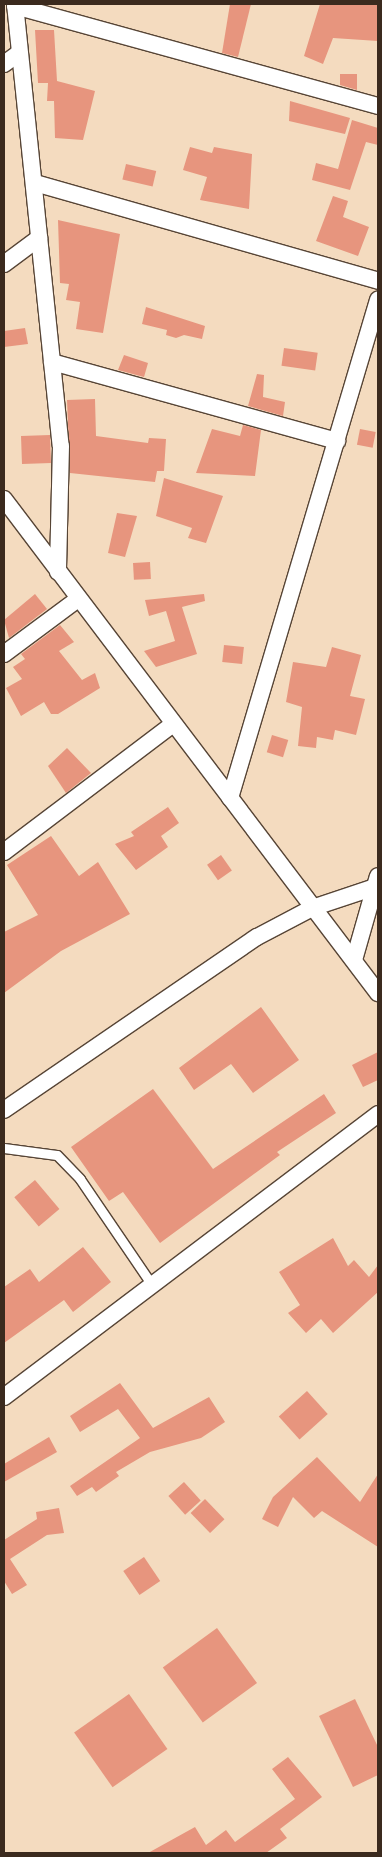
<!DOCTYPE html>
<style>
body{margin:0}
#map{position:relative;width:382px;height:1857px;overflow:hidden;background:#f4dbbf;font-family:"Comic Neue",sans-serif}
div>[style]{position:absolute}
.building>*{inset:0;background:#e7957e;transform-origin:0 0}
.roads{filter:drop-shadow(1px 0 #574536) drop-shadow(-1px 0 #574536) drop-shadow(0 1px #574536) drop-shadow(0 -1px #574536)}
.service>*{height:9px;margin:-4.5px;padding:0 4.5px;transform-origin:4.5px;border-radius:4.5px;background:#fff}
.minor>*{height:16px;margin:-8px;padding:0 8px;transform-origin:8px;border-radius:8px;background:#fff}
span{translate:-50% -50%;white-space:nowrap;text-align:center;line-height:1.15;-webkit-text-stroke:4px #f6f6f2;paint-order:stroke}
.frame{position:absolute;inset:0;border:5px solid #3b2a1e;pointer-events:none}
</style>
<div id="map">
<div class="building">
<i style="clip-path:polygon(230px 4px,251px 4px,238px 57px,222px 53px)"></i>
<i style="clip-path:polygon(320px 4px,378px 4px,378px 41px,333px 38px,323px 64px,304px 56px)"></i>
<i style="clip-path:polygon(35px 30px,54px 30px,57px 81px,95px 91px,83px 140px,55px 138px,54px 101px,47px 101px,48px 83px,38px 83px)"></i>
<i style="clip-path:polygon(340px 74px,357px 74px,357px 90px,340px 85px)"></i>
<i style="clip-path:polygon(290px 101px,350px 118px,345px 134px,289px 121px)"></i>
<i style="clip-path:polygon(352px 120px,378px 128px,378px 145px,366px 142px,350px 190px,312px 180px,316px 163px,338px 169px)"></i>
<i style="clip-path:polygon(190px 147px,212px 153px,214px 147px,252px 154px,249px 209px,200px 200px,207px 177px,183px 170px)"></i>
<i style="left:126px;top:164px;width:31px;height:16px;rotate:13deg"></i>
<i style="clip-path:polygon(333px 196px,348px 201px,343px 217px,369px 227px,358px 256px,316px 241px)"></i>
<i style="clip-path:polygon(58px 220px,120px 234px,103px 333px,76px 329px,80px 302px,66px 300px,69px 284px,60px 283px)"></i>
<i style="clip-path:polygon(146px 307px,205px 326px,202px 339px,184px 335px,176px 338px,166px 335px,167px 330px,142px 324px)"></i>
<i style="clip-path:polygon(25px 328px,28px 344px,4px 347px,4px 331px)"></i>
<i style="left:284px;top:348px;width:34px;height:18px;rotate:8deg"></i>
<i style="clip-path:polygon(124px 355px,148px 363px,144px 377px,118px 370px)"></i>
<i style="clip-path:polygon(257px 374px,264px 375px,263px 397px,285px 402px,283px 416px,248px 406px)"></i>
<i style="clip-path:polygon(95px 399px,96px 436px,148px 443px,149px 438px,166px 439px,164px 471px,157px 471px,155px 482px,70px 473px,67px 400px)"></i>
<i style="clip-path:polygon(243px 425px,261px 430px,255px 476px,196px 473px,212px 429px,240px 436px)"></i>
<i style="left:360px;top:429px;width:16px;height:16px;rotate:11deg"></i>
<i style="left:50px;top:435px;width:28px;height:29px;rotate:88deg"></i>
<i style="clip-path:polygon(164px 478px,223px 496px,206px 543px,188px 538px,192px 528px,156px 516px)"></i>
<i style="clip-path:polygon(117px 513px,137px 516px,125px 557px,108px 553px)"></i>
<i style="left:150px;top:562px;width:17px;height:17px;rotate:87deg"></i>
<i style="clip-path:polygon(35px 594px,47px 609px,9px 638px,4px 620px)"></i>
<i style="clip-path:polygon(204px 594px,205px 601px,182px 607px,197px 654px,156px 667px,144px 651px,175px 641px,166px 611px,149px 616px,145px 600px)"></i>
<i style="clip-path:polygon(60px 625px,74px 642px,59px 651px,82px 680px,95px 673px,100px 688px,58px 714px,51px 714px,44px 702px,21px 716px,6px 688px,22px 679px,13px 667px,25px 659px,21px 654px)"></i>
<i style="left:224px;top:645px;width:20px;height:17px;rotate:6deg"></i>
<i style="clip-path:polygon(332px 647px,361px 655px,350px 696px,365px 699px,356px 735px,335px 730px,333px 740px,317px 737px,316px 748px,298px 746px,302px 707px,286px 702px,293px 662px,326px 667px)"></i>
<i style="left:272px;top:735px;width:17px;height:18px;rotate:17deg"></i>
<i style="clip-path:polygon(67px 748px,91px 773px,66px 793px,48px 766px)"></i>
<i style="clip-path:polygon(168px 807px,179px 823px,161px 836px,168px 847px,136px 870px,115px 844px,134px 836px,131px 832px)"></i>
<i style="clip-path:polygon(51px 836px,79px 876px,98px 862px,130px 914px,61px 951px,4px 993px,4px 932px,38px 915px,7px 865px)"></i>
<i style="left:221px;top:855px;width:19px;height:17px;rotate:55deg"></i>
<i style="clip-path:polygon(261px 1007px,299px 1060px,253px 1093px,231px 1064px,194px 1090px,179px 1068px)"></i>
<i style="clip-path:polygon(378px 1052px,378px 1080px,363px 1087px,352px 1065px)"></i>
<i style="clip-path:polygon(153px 1089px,213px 1169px,324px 1094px,336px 1113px,277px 1152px,280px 1155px,160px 1243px,123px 1192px,109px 1201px,71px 1147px)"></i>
<i style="left:35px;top:1180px;width:38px;height:27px;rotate:50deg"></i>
<i style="clip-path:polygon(333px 1238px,348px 1266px,354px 1260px,369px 1277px,378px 1265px,378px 1292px,333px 1333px,321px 1319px,306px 1333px,288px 1313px,300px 1305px,279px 1272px)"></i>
<i style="clip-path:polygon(83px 1247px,111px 1282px,73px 1312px,64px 1300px,4px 1343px,4px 1287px,30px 1269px,39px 1282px)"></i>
<i style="clip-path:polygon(120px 1383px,153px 1428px,209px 1397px,225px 1422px,201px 1438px,150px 1452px,116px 1472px,119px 1476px,96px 1492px,92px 1487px,77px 1496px,70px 1486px,140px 1438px,118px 1409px,80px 1432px,70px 1416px)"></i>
<i style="left:307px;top:1391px;width:31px;height:38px;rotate:48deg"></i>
<i style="clip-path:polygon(49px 1437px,57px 1452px,4px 1482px,4px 1464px)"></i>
<i style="clip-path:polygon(317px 1457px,360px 1502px,378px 1474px,378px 1547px,322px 1511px,314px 1518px,293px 1497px,278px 1527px,262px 1519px,273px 1497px)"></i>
<i style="left:184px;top:1482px;width:25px;height:21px;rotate:48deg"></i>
<i style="left:205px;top:1499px;width:28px;height:20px;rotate:46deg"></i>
<i style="clip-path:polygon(59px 1508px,64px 1533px,47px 1535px,10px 1559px,27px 1585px,12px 1594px,4px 1581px,4px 1540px,37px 1519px,36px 1512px)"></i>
<i style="left:144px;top:1557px;width:29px;height:25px;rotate:56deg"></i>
<i style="left:217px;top:1628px;width:68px;height:67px;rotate:54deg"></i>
<i style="left:129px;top:1694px;width:67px;height:67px;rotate:55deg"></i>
<i style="clip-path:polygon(355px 1699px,378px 1747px,378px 1775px,353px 1787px,319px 1716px)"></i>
<i style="clip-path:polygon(288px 1757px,322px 1797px,280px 1829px,287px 1838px,266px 1853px,148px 1853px,195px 1827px,206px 1845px,226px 1830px,235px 1842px,295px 1799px,272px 1769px)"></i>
</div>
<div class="roads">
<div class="service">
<i style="left:4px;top:1148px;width:53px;rotate:7.5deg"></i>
<i style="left:57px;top:1155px;width:33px;rotate:46deg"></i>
<i style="left:80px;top:1179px;width:128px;rotate:55.8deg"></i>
</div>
<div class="minor">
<i style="left:15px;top:4px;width:444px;rotate:84.1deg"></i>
<i style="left:61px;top:446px;width:126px;rotate:91.4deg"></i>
<i style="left:15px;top:6px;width:377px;rotate:15.4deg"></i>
<i style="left:4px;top:64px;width:19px;rotate:-36deg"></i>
<i style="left:35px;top:183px;width:357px;rotate:15.9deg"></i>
<i style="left:4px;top:264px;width:44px;rotate:-36.6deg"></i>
<i style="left:52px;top:362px;width:296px;rotate:15.5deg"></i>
<i style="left:4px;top:499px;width:620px;rotate:52.87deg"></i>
<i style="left:4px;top:654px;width:92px;rotate:-36.6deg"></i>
<i style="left:230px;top:798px;width:520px;rotate:-73.45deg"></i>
<i style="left:4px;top:852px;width:211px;rotate:-37.1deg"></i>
<i style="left:354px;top:960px;width:87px;rotate:-74.1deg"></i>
<i style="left:4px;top:1110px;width:306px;rotate:-34.4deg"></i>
<i style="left:257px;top:937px;width:62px;rotate:-27.8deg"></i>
<i style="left:312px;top:908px;width:66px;rotate:-18.4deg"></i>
<i style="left:4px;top:1397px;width:469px;rotate:-37.1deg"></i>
</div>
</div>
<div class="frame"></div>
</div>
